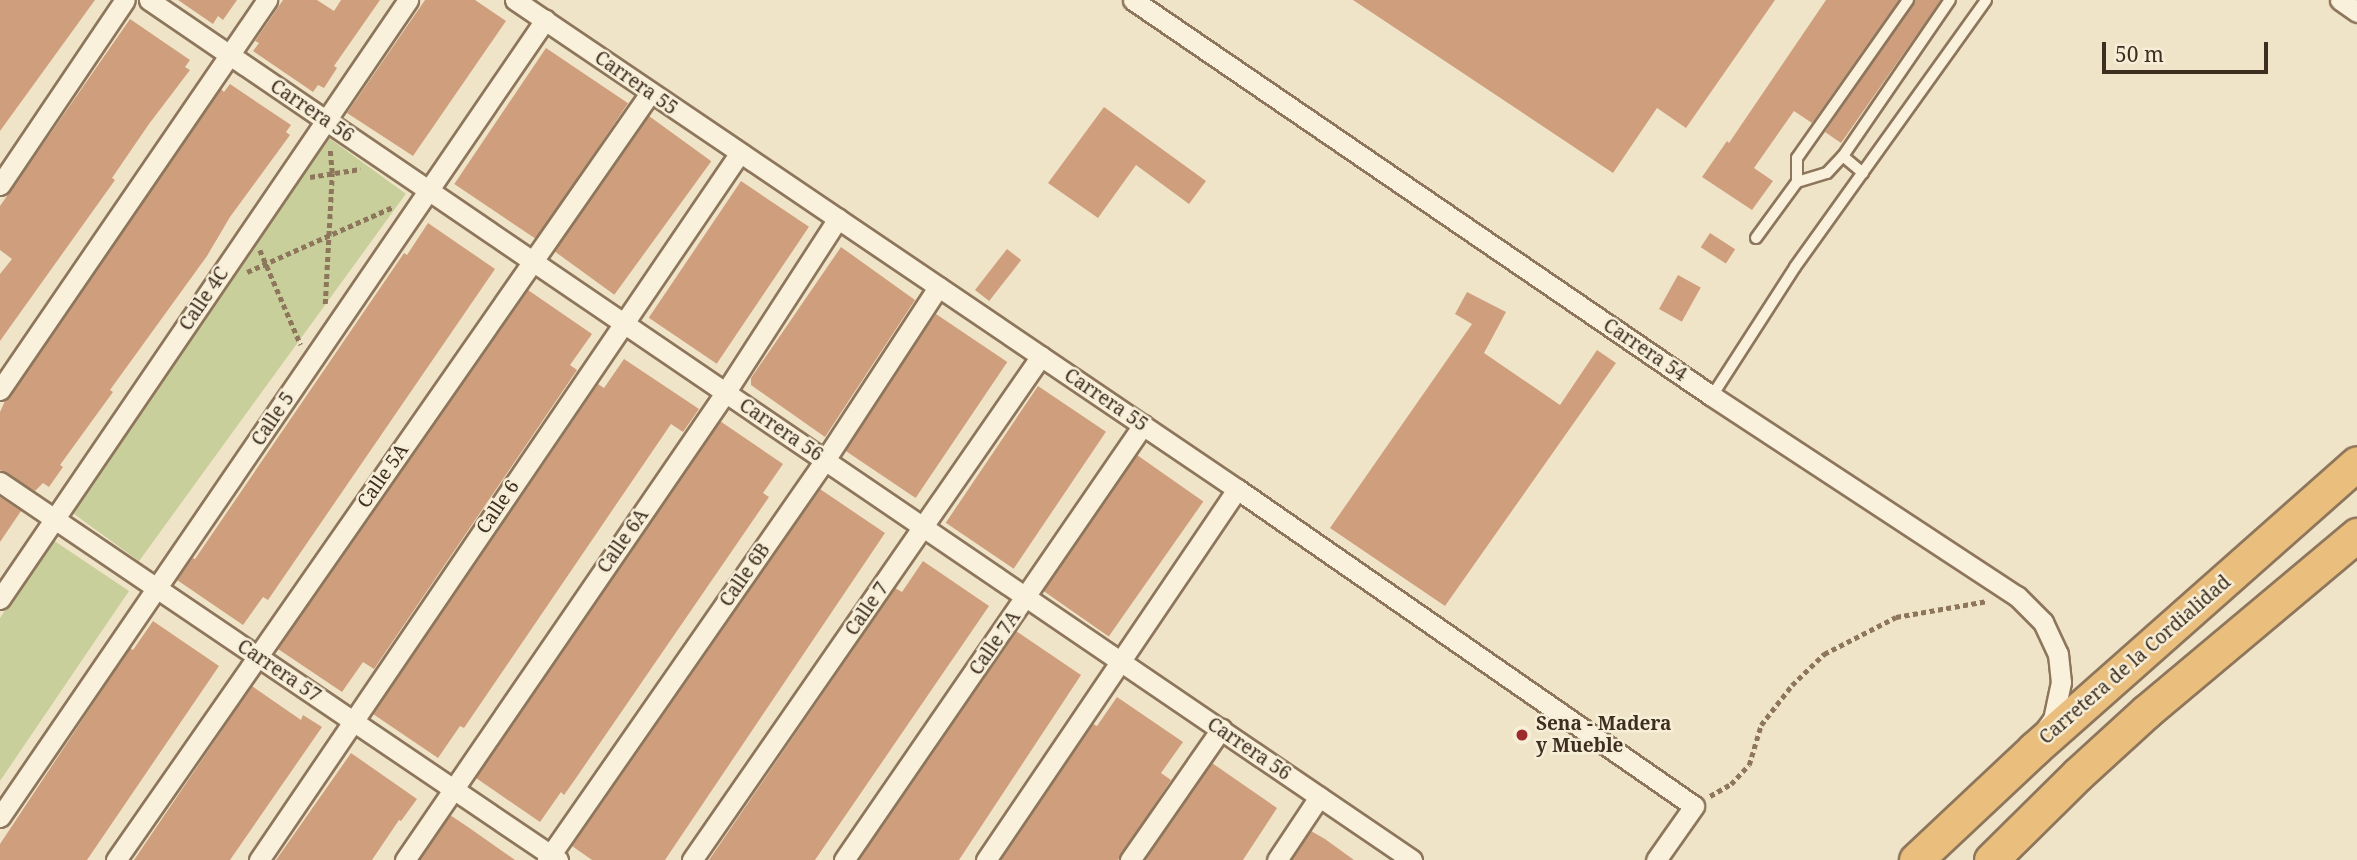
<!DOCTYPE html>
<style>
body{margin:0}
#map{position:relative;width:2357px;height:860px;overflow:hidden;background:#f0e4c8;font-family:"Noto Serif",serif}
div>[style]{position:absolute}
.green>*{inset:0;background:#c9cf9b;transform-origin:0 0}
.building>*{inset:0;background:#cf9f7d;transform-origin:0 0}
.path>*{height:4.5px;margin-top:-2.25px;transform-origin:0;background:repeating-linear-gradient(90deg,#8d765c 0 5px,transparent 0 8.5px)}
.roads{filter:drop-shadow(2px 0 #8d765c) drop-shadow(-2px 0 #8d765c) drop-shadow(0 2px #8d765c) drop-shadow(0 -2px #8d765c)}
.service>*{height:10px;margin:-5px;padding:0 5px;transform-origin:5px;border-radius:5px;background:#faf1dc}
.minor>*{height:19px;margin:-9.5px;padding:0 9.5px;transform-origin:9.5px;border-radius:9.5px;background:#faf1dc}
.trunk>*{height:33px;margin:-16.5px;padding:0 16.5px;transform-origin:16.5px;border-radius:16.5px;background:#eabe7c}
.dots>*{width:19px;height:19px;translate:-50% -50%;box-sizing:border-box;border:4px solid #f7eed8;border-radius:50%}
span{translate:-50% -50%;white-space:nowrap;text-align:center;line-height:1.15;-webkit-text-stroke:5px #f7eed8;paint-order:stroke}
.street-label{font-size:19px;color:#3d2e20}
.poi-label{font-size:19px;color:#3d2e20;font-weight:700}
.left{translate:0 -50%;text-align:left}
.scale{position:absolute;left:2102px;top:42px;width:166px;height:32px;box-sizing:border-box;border:4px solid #3d2e20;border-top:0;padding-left:9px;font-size:21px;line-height:24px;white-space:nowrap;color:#3d2e20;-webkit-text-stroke:5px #f7eed8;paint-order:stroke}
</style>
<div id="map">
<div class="green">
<i style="left:329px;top:138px;width:95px;height:454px;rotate:36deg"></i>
<i style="clip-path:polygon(53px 540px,129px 591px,0 781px,0 618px)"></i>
</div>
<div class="building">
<i style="clip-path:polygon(0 0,95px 0,0 131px)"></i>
<i style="clip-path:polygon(178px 0,237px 0,223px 20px,218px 16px,213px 24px)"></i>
<i style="clip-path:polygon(283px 0,317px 0,334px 11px,341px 0,380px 0,334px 66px,337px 68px,324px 88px,318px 85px,313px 92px,253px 51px,259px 43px,255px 41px)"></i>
<i style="clip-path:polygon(425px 0,475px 0,506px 21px,413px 156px,347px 113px)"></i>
<i style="clip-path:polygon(1353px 0,1775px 0,1686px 128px,1657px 108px,1613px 173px)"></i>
<i style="clip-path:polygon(1826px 0,1899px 0,1812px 123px,1794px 111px,1754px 168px,1773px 181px,1752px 210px,1702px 177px,1727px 141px,1729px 143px)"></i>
<i style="clip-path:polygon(1915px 0,1941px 0,1841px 143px,1825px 132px)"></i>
<i style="clip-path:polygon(130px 19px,190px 60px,185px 67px,190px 70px,149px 124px,112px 178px,115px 180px,0 341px,0 274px,12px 259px,0 250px,0 206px)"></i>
<i style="left:546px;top:48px;width:99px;height:164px;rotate:34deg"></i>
<i style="clip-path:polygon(230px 84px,291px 125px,286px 132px,290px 135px,230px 217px,207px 256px,110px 390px,113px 392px,60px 465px,63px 467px,49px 487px,43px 483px,35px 491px,0 470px,0 412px,5px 401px,221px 89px,224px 92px)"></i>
<i style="clip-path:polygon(1104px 107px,1206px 181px,1189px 204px,1136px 165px,1098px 218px,1048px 183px)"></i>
<i style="left:649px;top:116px;width:77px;height:165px;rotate:36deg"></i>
<i style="left:741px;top:181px;width:82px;height:165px;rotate:34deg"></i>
<i style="clip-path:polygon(428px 223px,495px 269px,268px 600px,263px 597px,243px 625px,177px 580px,193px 558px,195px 559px,404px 253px,407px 255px)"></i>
<i style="left:1710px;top:233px;width:30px;height:17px;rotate:33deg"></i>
<i style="clip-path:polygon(841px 247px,915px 300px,825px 437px,751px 385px,751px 378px)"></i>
<i style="left:1007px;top:249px;width:18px;height:52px;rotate:38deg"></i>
<i style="left:1678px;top:275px;width:26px;height:39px;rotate:29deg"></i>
<i style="clip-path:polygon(528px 290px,592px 334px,570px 365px,577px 370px,374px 669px,363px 662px,342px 692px,278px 649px)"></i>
<i style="clip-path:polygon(1467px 292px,1506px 312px,1484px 353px,1560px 405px,1597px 350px,1616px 363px,1445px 606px,1330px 528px,1472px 324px,1455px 314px)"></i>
<i style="left:936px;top:314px;width:86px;height:164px;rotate:34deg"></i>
<i style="clip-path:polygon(624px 359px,699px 409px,683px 432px,671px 424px,464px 728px,460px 726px,438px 758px,373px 714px,598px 384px,604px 388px)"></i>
<i style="left:1038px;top:386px;width:82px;height:165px;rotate:34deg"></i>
<i style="clip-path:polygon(720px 421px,783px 464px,763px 493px,769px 497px,576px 778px,564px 795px,561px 792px,540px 822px,476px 778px)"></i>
<i style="left:1137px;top:455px;width:81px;height:165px;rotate:35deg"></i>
<i style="clip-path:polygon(820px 489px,885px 533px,665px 860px,592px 860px,572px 846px)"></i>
<i style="clip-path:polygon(0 497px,21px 511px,0 542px)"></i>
<i style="clip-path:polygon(923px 561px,989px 606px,815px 860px,709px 860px,895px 588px,902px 592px)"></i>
<i style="clip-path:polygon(153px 621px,219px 666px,87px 860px,0 860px,0 844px,130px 648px,133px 650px)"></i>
<i style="clip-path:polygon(1016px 631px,1081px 675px,959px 860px,859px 860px)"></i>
<i style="clip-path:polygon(252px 686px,301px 720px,303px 715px,322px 727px,230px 860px,134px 860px)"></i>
<i style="clip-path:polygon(1117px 697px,1183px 742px,1161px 773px,1171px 780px,1118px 860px,1001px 860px,1093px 724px,1097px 726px)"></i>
<i style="clip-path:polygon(351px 753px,417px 799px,401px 821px,399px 820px,372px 860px,276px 860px)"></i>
<i style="clip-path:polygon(1212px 763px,1277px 808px,1243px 860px,1145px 860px)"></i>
<i style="clip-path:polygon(450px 815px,468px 827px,515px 860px,420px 860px)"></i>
<i style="clip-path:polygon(1311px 831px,1325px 839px,1354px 860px,1292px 860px)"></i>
</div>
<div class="path">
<i style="left:310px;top:177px;width:51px;rotate:-9.1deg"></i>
<i style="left:260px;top:250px;width:103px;rotate:66.7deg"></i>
<i style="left:247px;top:272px;width:160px;rotate:-24deg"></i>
<i style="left:325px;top:304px;width:131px;rotate:-86.9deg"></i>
<i style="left:332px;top:173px;width:24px;rotate:-95deg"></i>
<i style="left:1710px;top:796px;width:24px;rotate:-30deg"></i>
<i style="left:1731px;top:784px;width:26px;rotate:-47deg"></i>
<i style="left:1749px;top:765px;width:42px;rotate:-73.3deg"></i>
<i style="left:1761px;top:725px;width:51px;rotate:-52.2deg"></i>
<i style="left:1792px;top:685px;width:45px;rotate:-44.1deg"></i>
<i style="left:1824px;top:654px;width:81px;rotate:-27.2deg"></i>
<i style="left:1896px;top:617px;width:93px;rotate:-9.9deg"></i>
</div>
<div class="roads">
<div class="service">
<i style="left:1863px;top:173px;width:26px;rotate:-140deg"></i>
<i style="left:1843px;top:156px;width:189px;rotate:-55.6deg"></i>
<i style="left:1797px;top:182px;width:31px;rotate:-17deg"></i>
<i style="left:1827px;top:173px;width:23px;rotate:-47deg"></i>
<i style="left:1756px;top:238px;width:69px;rotate:-53.8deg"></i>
<i style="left:1797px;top:182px;width:24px;rotate:-90deg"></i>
<i style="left:1797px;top:158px;width:193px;rotate:-54.9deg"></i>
<i style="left:1712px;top:396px;width:153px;rotate:-57.2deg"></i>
<i style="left:1795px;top:267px;width:328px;rotate:-54.4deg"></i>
</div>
<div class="minor">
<i style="left:149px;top:0;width:1528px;rotate:34.25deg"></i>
<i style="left:515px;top:0;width:872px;rotate:34.11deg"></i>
<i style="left:1237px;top:489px;width:556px;rotate:34.75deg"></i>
<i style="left:1694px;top:806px;width:66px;rotate:125.1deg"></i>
<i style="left:1133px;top:0;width:701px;rotate:34.37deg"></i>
<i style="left:1712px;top:396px;width:365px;rotate:33.3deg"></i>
<i style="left:2017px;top:596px;width:37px;rotate:45deg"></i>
<i style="left:2043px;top:622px;width:35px;rotate:65deg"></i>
<i style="left:2058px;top:654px;width:28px;rotate:84deg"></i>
<i style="left:2061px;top:682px;width:38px;rotate:102deg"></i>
<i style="left:2053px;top:719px;width:14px;rotate:126deg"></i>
<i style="left:2340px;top:0;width:21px;rotate:35deg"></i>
<i style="left:0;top:185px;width:223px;rotate:-56deg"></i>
<i style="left:0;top:390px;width:473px;rotate:-55.6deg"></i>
<i style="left:0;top:482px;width:674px;rotate:34.11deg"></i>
<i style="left:0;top:599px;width:725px;rotate:-55.74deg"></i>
<i style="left:0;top:817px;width:966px;rotate:-55.64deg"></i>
<i style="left:116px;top:860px;width:935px;rotate:-55.15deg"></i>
<i style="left:259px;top:860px;width:854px;rotate:-55.79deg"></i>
<i style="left:405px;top:860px;width:566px;rotate:-55.58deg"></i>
<i style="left:725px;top:393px;width:208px;rotate:-57.1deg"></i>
<i style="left:547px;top:860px;width:487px;rotate:-55.2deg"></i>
<i style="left:825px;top:460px;width:207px;rotate:-56.8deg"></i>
<i style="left:692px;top:860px;width:613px;rotate:-55.3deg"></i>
<i style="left:844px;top:860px;width:528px;rotate:-55.5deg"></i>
<i style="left:986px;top:860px;width:448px;rotate:-55.9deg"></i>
<i style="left:1130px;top:860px;width:160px;rotate:-55.2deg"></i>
<i style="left:1277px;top:860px;width:76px;rotate:-56.3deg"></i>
</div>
<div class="trunk">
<i style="left:1916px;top:860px;width:162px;rotate:-43.2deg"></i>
<i style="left:2034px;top:749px;width:431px;rotate:-41.5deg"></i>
<i style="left:1991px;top:860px;width:122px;rotate:-44.7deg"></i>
<i style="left:2078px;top:774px;width:93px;rotate:-42.4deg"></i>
<i style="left:2147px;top:711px;width:274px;rotate:-40deg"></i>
</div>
</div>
<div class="dots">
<i style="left:1522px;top:735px;background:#9e2a2b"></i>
</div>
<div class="street-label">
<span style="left:636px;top:83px;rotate:35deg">Carrera 55</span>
<span style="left:312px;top:111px;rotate:34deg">Carrera 56</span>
<span style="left:204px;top:299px;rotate:-56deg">Calle 4C</span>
<span style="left:1645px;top:350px;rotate:34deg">Carrera 54</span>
<span style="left:1106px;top:400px;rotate:34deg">Carrera 55</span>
<span style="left:273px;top:419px;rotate:-56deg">Calle 5</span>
<span style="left:781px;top:430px;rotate:34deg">Carrera 56</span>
<span style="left:383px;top:476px;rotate:-55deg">Calle 5A</span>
<span style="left:498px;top:507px;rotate:-56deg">Calle 6</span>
<span style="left:623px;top:541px;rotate:-55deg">Calle 6A</span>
<span style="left:745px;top:575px;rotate:-55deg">Calle 6B</span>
<span style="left:867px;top:609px;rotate:-55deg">Calle 7</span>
<span style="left:995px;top:643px;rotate:-55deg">Calle 7A</span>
<span style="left:2135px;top:660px;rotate:-41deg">Carretera de la Cordialidad</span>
<span style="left:279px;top:671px;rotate:34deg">Carrera 57</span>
<span style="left:1249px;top:749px;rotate:34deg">Carrera 56</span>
</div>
<div class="poi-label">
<span class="left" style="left:1536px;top:735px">Sena - Madera<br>y Mueble</span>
</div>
<div class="scale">50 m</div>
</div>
